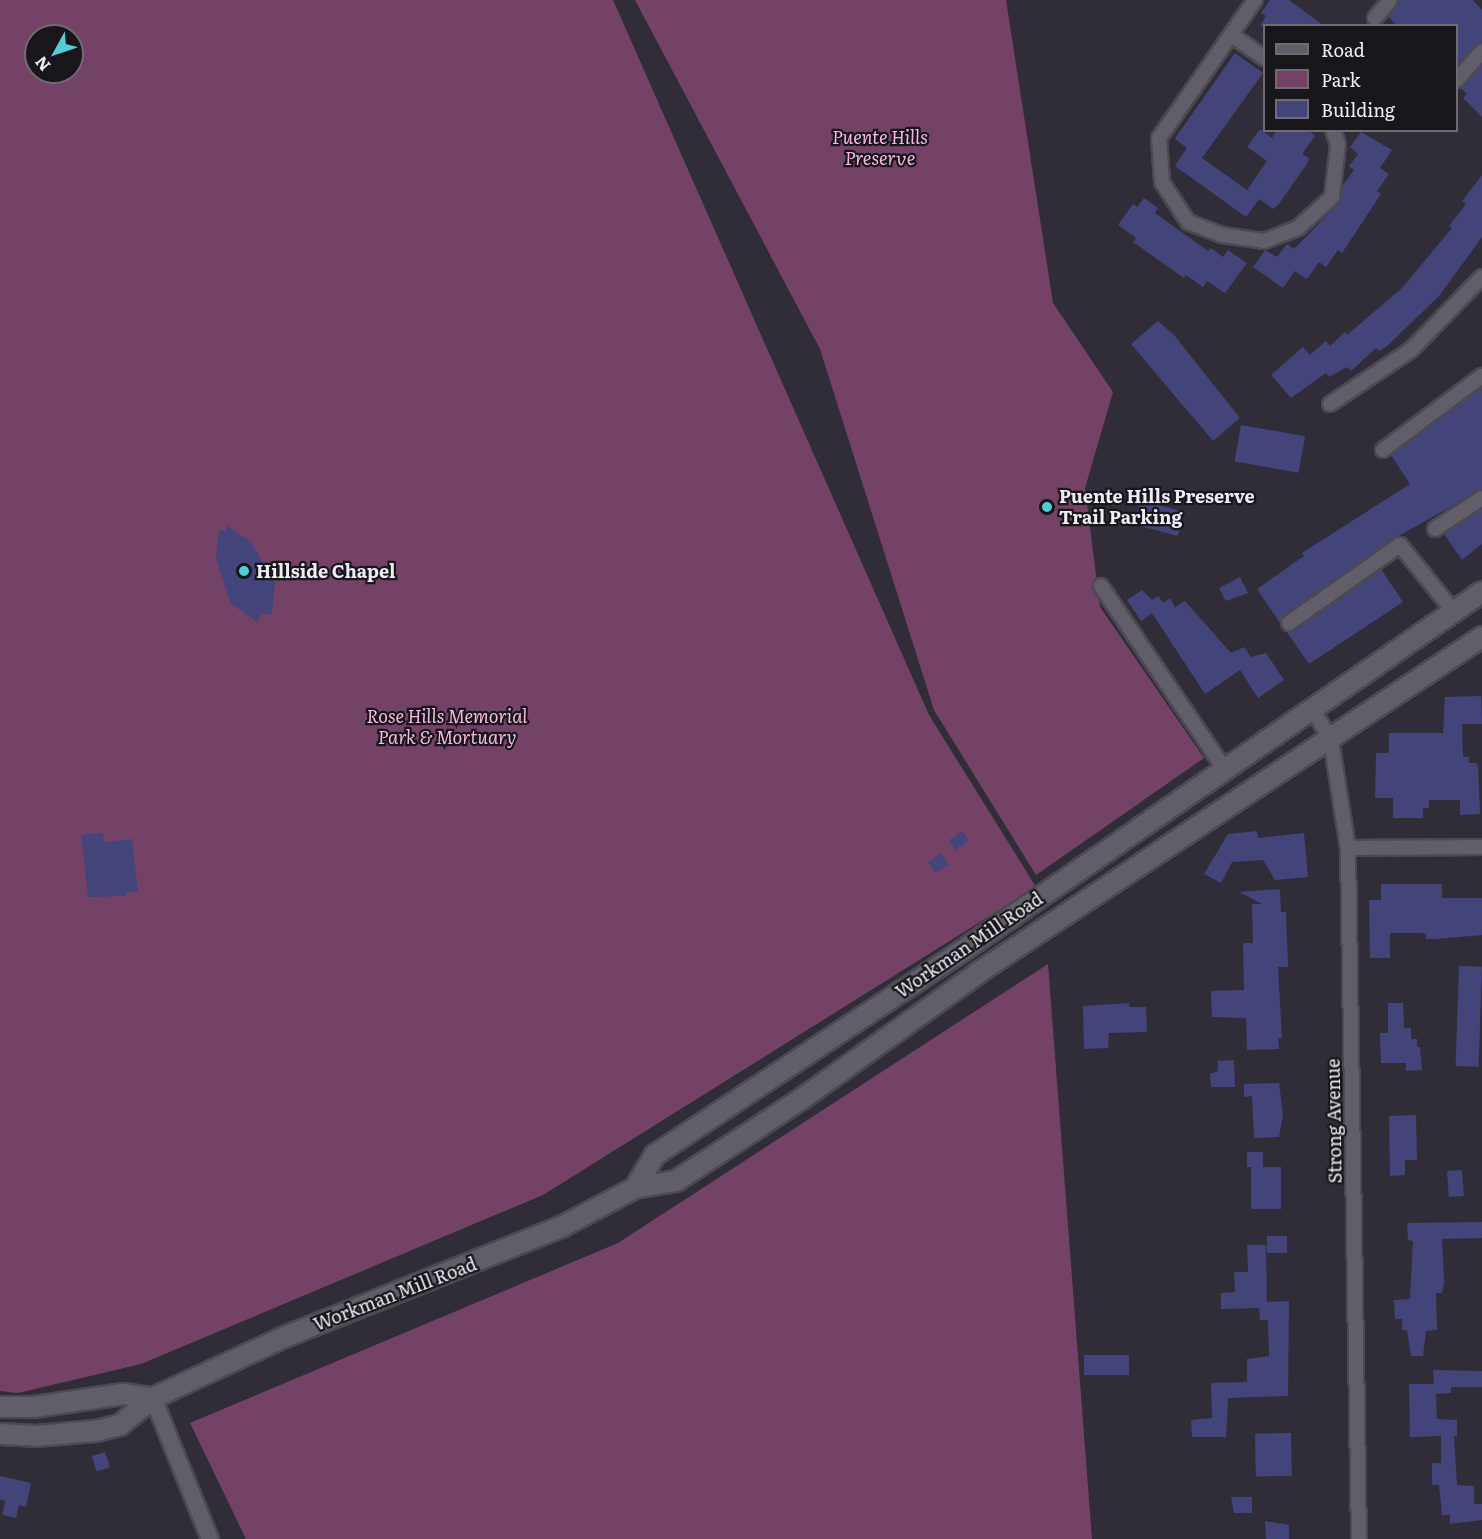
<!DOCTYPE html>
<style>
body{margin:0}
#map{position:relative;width:1482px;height:1539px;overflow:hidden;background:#302d38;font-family:Literata,serif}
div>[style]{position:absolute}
.green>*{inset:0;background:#754267}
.building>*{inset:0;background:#434479;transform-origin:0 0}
.roads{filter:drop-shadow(2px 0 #4c4952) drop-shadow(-2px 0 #4c4952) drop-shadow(0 2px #4c4952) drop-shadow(0 -2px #4c4952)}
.minor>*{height:14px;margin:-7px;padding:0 7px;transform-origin:7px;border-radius:7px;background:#615d69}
.tertiary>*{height:16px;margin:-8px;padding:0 8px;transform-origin:8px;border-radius:8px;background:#615d69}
.secondary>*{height:20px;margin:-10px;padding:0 10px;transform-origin:10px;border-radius:10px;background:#615d69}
.dots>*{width:16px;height:16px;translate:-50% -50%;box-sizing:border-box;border:3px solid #18161b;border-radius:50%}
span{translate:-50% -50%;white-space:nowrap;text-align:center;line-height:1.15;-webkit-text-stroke:4.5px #18161b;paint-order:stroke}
.park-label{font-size:18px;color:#f8b8e4;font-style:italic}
.poi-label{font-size:18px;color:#efedf4;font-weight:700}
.left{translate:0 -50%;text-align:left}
.street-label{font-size:18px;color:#efedf4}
.legend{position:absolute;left:1263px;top:24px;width:195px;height:108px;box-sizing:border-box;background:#18161b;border:2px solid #6e6c72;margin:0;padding:8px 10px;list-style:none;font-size:18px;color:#efedf4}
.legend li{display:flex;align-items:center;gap:12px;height:30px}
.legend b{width:30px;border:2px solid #6e6c72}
.north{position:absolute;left:24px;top:24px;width:60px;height:60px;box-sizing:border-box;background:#18161b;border:2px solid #6e6c72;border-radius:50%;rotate:230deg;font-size:16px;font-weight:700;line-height:24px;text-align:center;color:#efedf4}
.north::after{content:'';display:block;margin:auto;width:21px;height:27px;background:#52ccd6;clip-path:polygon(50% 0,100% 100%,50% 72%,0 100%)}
</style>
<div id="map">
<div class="green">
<i style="clip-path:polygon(evenodd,0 0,613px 0,929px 715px,1036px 887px,543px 1195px,141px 1364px,18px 1393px,0 1391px,0 0,36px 36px,72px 36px,72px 72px,36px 72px,36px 36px)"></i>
<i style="clip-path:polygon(635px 0,1006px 0,1053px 303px,1113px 392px,1085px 488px,1100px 607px,1204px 758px,1036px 875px,934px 710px,820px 349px)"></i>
<i style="clip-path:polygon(1048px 964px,1092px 1539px,246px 1539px,190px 1423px,618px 1243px)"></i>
</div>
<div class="building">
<i style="clip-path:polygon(1270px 0,1289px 0,1324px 26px,1260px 26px,1266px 16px,1261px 13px)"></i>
<i style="clip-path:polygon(1399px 0,1473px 0,1482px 10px,1482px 42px,1456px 67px,1456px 26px,1397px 26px,1388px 16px)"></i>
<i style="clip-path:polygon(1235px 53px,1263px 73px,1202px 158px,1247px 190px,1267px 161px,1247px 147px,1260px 129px,1272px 138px,1277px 130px,1308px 130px,1315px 136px,1302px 154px,1309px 158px,1307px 164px,1278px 205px,1273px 209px,1259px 199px,1246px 217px,1175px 166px,1187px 148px,1175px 139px,1178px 134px)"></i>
<i style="clip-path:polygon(1482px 65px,1482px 117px,1463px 98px,1467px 94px,1461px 88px)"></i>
<i style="clip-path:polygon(1361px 132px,1392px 150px,1380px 168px,1389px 174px,1377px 191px,1381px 194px,1342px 253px,1338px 250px,1326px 267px,1319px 262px,1307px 279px,1295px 271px,1283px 288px,1253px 267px,1265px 250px,1277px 257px,1287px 244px,1294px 249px,1338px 204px,1342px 186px,1354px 170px,1349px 166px,1358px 154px,1350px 147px)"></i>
<i style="clip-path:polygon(1482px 175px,1482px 237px,1439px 296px,1386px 347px,1379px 351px,1376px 348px,1351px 371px,1347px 367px,1329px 377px,1326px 373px,1291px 398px,1271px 375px,1303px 347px,1310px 355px,1326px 341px,1330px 346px,1345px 332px,1347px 335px,1402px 288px,1452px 228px,1449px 226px,1466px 204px,1462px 201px)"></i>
<i style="clip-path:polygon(1144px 198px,1158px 208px,1155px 213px,1208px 251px,1211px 248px,1223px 257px,1228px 250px,1247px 263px,1225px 293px,1207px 281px,1203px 287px,1186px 275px,1184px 278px,1133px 242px,1136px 238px,1118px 225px,1133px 204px,1137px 207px)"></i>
<i style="clip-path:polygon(1158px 321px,1174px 335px,1240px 418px,1213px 441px,1131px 344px)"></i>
<i style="clip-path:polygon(1482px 387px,1482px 489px,1395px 538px,1284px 616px,1280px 623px,1257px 589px,1304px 556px,1302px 553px,1410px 484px,1391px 455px)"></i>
<i style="left:1241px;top:425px;width:65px;height:37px;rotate:10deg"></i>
<i style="left:1140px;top:500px;width:46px;height:25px;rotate:15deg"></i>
<i style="clip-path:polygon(1482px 509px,1482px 544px,1462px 560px,1444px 534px)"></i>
<i style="clip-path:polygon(228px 526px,251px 542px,275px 583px,272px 615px,262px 613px,257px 622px,230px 603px,216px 558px,219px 530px,225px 531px)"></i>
<i style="clip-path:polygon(1381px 569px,1403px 602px,1309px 664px,1286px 631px,1294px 630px)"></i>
<i style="clip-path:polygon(1240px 577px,1248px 593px,1226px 601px,1219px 588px)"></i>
<i style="clip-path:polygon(1142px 590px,1152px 600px,1158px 596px,1163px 603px,1170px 598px,1175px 607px,1185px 601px,1231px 653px,1244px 647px,1251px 657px,1266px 653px,1284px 680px,1258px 698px,1240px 670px,1205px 694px,1152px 613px,1141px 621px,1127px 600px)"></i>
<i style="clip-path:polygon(1481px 696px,1482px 724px,1462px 724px,1463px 757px,1469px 757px,1469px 763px,1477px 763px,1478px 767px,1480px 814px,1460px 815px,1460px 800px,1429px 800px,1429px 808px,1423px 808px,1423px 818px,1393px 818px,1393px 798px,1375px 798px,1376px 753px,1389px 753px,1389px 733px,1443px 733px,1445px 697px)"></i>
<i style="left:962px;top:831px;width:12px;height:16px;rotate:55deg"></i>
<i style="clip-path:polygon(1257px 831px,1258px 838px,1304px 833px,1308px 877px,1275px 880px,1263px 860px,1232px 862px,1221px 883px,1204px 874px,1228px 834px)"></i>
<i style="clip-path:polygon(103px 833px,104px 842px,132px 839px,138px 891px,126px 893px,126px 896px,88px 897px,81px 835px)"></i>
<i style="left:941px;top:853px;width:14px;height:16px;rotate:56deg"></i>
<i style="clip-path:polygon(1381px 884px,1442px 884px,1442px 898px,1482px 898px,1482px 935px,1436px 939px,1426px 939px,1426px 934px,1420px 933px,1390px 933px,1390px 958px,1370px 958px,1369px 900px,1381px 900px)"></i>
<i style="clip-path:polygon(1280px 889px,1281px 912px,1286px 912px,1288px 967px,1278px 967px,1282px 1038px,1278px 1038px,1279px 1049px,1247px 1050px,1246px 1018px,1212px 1017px,1211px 991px,1244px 990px,1243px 943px,1253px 943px,1252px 904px,1262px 904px,1239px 892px)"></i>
<i style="left:1459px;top:966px;width:23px;height:100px;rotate:2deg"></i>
<i style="clip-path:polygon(1129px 1003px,1129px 1007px,1146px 1007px,1147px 1032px,1109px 1033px,1108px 1048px,1084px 1049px,1083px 1006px)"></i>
<i style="clip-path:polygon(1388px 1003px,1403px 1003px,1404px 1028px,1411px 1028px,1411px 1039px,1417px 1039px,1417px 1047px,1420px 1047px,1422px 1070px,1406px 1071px,1406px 1063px,1381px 1063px,1380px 1033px,1388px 1033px)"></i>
<i style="clip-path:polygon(1234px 1060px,1235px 1087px,1211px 1087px,1210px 1074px,1218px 1071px,1218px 1061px)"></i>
<i style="clip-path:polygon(1279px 1083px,1283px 1115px,1279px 1137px,1254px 1138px,1252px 1096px,1244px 1097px,1244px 1084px)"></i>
<i style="clip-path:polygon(1416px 1115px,1417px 1160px,1405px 1160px,1405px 1175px,1390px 1176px,1389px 1116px)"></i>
<i style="left:1247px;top:1152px;width:16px;height:15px"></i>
<i style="left:1281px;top:1167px;width:42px;height:30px;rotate:90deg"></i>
<i style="left:1462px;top:1170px;width:26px;height:15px;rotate:86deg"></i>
<i style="clip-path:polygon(1482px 1222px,1482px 1238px,1442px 1239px,1444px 1282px,1442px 1293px,1436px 1293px,1437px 1330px,1426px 1331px,1423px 1356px,1411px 1356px,1407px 1330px,1402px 1330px,1402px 1319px,1395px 1319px,1394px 1300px,1410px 1299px,1413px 1241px,1408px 1240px,1407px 1223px)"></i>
<i style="left:1287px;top:1236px;width:17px;height:20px;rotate:90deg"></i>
<i style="clip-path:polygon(1247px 1245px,1266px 1245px,1267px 1302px,1289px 1301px,1288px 1396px,1228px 1398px,1226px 1437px,1192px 1437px,1191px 1420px,1212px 1418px,1211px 1383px,1247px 1382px,1247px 1359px,1269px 1356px,1268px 1320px,1260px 1320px,1259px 1308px,1221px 1309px,1221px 1293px,1235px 1292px,1234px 1272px,1248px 1272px)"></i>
<i style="left:1129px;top:1355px;width:20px;height:45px;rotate:90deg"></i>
<i style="clip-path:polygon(1433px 1370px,1482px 1371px,1482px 1387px,1451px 1387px,1451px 1393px,1436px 1394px,1437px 1419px,1457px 1420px,1457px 1436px,1454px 1436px,1457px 1485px,1474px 1486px,1474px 1504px,1482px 1504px,1482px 1520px,1450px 1524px,1450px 1515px,1442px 1515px,1439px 1485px,1432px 1485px,1432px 1463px,1441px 1463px,1441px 1436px,1410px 1437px,1409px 1384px,1434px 1384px)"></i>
<i style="left:1291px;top:1433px;width:43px;height:36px;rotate:89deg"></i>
<i style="left:105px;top:1452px;width:16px;height:14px;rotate:72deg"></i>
<i style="clip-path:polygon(0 1476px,31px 1483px,26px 1507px,19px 1505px,16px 1518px,2px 1515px,5px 1501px,0 1500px)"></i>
<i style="clip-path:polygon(1231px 1497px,1252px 1497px,1252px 1513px,1234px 1513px)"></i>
<i style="clip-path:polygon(1265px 1521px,1289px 1525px,1289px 1539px,1266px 1539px)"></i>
</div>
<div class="roads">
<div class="minor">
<i style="left:1255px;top:0;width:168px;rotate:124.8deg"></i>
<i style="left:1159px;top:138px;width:44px;rotate:86.1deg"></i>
<i style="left:1162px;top:182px;width:48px;rotate:57deg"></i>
<i style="left:1188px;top:222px;width:36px;rotate:21deg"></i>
<i style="left:1222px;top:235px;width:42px;rotate:8.1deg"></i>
<i style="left:1264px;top:241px;width:36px;rotate:-21deg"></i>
<i style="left:1298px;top:228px;width:46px;rotate:-42.4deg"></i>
<i style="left:1332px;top:197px;width:53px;rotate:-83.5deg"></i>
<i style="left:1338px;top:144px;width:15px;rotate:-110deg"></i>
<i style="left:1375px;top:18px;width:23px;rotate:-50deg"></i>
<i style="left:1233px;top:36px;width:38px;rotate:35deg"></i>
<i style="left:1457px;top:80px;width:38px;rotate:-49deg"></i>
<i style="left:1330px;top:404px;width:97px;rotate:-33.7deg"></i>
<i style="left:1411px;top:350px;width:102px;rotate:-45.8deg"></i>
<i style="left:1383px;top:450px;width:124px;rotate:-36.8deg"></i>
<i style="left:1435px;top:529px;width:56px;rotate:-33.4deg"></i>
<i style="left:1101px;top:586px;width:222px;rotate:56deg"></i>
<i style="left:1289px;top:623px;width:136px;rotate:-35.1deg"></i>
<i style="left:1400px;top:545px;width:86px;rotate:51.1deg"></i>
<i style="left:1312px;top:709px;width:36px;rotate:58deg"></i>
<i style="left:1331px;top:740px;width:109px;rotate:81.1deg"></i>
<i style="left:1348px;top:848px;width:691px;rotate:89.09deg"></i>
<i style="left:1348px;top:848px;width:134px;rotate:-0.4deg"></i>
</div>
<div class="tertiary">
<i style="left:153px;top:1398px;width:152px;rotate:68deg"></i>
</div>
<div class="secondary">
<i style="left:635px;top:1188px;width:39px;rotate:-59deg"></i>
<i style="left:655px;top:1155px;width:369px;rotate:-33.6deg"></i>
<i style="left:962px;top:951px;width:632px;rotate:-34.62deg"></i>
<i style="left:0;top:1407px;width:34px"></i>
<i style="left:34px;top:1407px;width:90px;rotate:-8.3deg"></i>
<i style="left:123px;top:1394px;width:30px;rotate:8deg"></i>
<i style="left:0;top:1434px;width:36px;rotate:3deg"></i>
<i style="left:36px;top:1436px;width:60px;rotate:-4.8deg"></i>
<i style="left:96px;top:1431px;width:25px;rotate:-14deg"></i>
<i style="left:120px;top:1425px;width:43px;rotate:-39.3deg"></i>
<i style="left:153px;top:1398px;width:142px;rotate:-24.9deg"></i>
<i style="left:282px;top:1338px;width:302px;rotate:-21.7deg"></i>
<i style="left:563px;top:1226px;width:81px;rotate:-27.8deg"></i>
<i style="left:635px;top:1188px;width:42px;rotate:-9.7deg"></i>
<i style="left:676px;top:1181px;width:152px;rotate:-33.2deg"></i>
<i style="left:803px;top:1098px;width:215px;rotate:-35.5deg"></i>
<i style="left:978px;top:973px;width:606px;rotate:-33.69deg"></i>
</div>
</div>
<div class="dots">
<i style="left:1047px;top:507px;background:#52ccd6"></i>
<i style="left:244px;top:571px;background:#52ccd6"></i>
</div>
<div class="park-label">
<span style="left:880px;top:148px">Puente Hills<br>Preserve</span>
<span style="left:447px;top:727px">Rose Hills Memorial<br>Park &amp; Mortuary</span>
</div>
<div class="poi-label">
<span class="left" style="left:1059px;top:507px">Puente Hills Preserve<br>Trail Parking</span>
<span class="left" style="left:256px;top:571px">Hillside Chapel</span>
</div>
<div class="street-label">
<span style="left:969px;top:945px;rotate:-34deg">Workman Mill Road</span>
<span style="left:1334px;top:1121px;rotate:-91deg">Strong Avenue</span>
<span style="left:395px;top:1294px;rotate:-21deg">Workman Mill Road</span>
</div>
<ul class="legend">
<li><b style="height:8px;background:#615d69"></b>Road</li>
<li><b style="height:16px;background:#754267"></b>Park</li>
<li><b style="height:16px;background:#434479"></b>Building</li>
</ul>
<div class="north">N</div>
</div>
